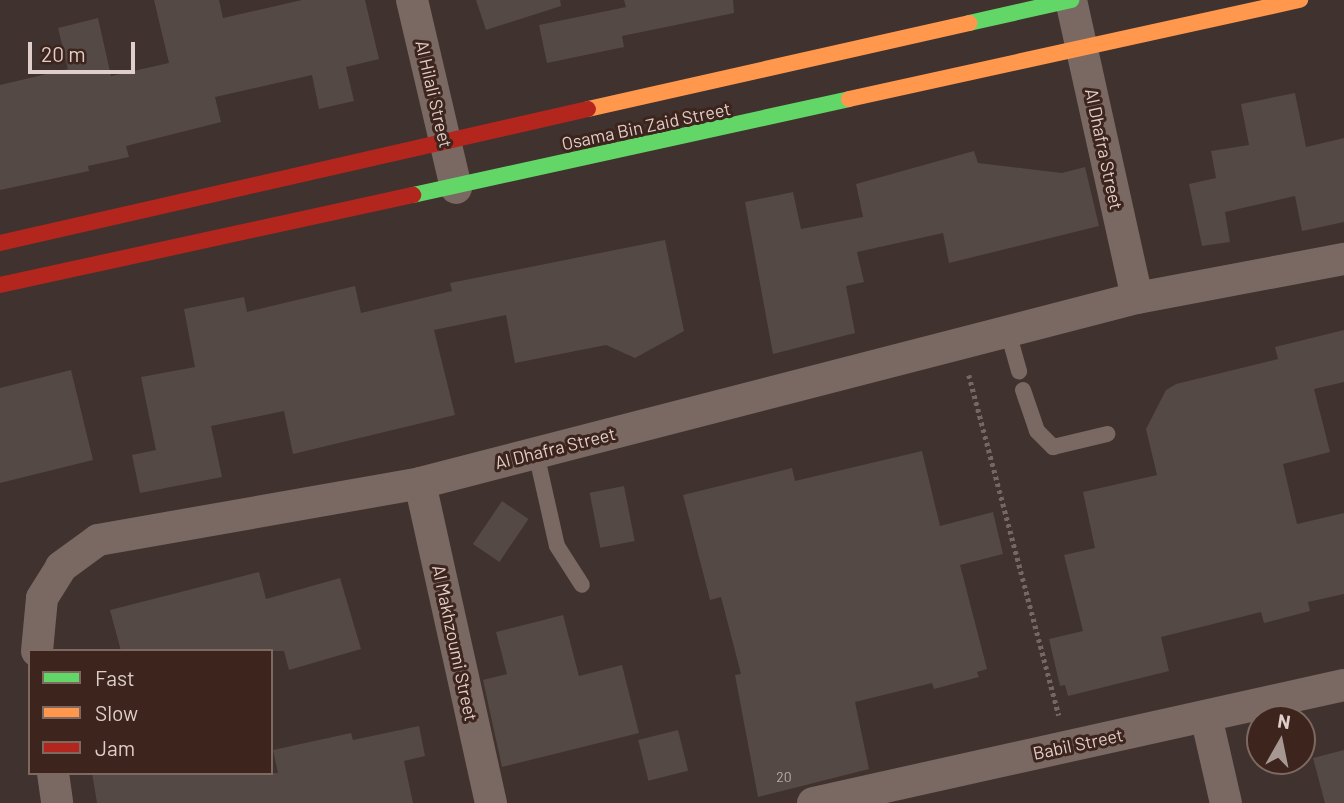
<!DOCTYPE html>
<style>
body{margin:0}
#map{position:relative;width:1344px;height:803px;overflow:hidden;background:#40322e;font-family:Barlow,sans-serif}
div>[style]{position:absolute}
.building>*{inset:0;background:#554945;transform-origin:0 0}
.path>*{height:4.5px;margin-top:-2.25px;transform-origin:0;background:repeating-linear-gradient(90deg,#766763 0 3.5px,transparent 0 7px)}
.lane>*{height:16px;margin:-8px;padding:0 8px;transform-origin:8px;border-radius:8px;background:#7a6862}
.street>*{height:32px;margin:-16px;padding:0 16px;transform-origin:16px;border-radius:16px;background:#7a6862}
.fast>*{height:16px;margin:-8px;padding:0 8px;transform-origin:8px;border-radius:8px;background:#63d668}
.slow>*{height:16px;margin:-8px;padding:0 8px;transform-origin:8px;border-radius:8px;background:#ff974d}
.jam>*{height:16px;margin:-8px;padding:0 8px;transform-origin:8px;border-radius:8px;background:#b3261e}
span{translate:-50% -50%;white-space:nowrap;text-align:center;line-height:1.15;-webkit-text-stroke:6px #3d251d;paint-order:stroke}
.number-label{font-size:14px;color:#bcada8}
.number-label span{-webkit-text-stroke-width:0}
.street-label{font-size:18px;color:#dfcec9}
.legend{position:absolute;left:28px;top:649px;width:245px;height:126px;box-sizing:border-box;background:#3d251d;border:2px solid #7e6962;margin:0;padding:9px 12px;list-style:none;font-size:21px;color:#dfcec9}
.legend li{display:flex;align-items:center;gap:14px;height:35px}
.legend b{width:35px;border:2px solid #7e6962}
.north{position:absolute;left:1246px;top:705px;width:70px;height:70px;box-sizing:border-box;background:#3d251d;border:2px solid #7e6962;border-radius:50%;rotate:9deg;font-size:19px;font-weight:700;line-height:28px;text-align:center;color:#dfcec9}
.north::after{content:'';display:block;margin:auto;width:24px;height:32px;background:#a79793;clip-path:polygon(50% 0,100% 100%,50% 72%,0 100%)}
.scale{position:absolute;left:28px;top:42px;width:107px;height:32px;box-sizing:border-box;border:4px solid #dfcec9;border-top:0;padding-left:9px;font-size:21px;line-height:24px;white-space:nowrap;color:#dfcec9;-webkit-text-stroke:5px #3d251d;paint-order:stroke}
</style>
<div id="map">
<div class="building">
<i style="clip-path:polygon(154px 0,219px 0,223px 18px,302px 0,365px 0,379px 59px,346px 67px,354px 101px,319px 109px,312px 75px,215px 97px,221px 122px,126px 146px,129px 157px,88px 166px,89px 171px,0 190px,0 85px,68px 69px,58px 28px,98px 18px,111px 76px,169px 63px)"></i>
<i style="clip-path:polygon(476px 0,560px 0,561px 6px,486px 30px)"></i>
<i style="clip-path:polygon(624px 0,733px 0,734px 13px,622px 36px,624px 47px,547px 63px,539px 25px,626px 7px)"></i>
<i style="clip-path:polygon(1295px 93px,1306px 147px,1344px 138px,1344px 222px,1302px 231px,1295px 196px,1225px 212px,1230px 242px,1202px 246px,1189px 184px,1216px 178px,1211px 151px,1249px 145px,1241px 104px)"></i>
<i style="clip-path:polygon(974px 151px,978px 163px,1062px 173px,1085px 167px,1099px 226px,949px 263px,943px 233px,857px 252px,864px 282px,846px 286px,855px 333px,773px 354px,745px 202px,793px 192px,801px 229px,863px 217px,856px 184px)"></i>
<i style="clip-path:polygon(665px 240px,684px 331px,635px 358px,606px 345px,515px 363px,506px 315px,434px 330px,455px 415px,293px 454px,284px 411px,211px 426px,222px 477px,140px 493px,132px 455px,156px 450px,141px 377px,195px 367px,184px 309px,244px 297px,247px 312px,355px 286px,361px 313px,452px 291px,450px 283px)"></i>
<i style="clip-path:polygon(1344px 330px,1344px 382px,1314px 389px,1330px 452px,1283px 464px,1297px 524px,1344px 513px,1344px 594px,1308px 602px,1310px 611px,1264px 623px,1261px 612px,1161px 637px,1169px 671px,1068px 696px,1065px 685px,1060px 686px,1049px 639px,1083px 631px,1064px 555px,1095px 548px,1083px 492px,1157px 475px,1146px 429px,1166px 390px,1176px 384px,1278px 359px,1275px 347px)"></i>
<i style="clip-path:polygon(71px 370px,93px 460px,0 483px,0 388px)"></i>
<i style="clip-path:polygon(922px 451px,940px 526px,993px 512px,1003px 554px,960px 565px,987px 669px,977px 672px,979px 677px,934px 689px,932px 683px,855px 702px,869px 769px,758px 797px,735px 675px,741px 674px,721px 597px,710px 600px,683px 495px,792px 468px,795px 481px)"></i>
<i style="left:624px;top:486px;width:56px;height:35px;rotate:79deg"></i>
<i style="left:502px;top:501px;width:32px;height:52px;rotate:34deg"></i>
<i style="clip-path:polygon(259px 572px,266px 599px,340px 578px,361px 649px,289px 670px,284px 651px,121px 651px,110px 610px)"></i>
<i style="clip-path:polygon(563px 615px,579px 676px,622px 665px,639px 733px,502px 767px,483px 680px,507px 674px,496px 632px)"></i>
<i style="clip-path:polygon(419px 726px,425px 756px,404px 761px,413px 803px,97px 803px,92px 773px,278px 773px,273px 750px,351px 733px,353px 740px)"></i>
<i style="left:678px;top:730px;width:42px;height:41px;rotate:76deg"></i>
<i style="clip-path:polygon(1344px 750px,1344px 803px,1325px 803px,1313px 758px)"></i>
</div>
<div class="path">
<i style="left:969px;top:375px;width:352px;rotate:75.2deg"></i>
</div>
<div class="lane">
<i style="left:1008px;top:332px;width:41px;rotate:74.2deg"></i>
<i style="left:1023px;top:390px;width:43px;rotate:71.1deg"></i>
<i style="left:1037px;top:431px;width:23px;rotate:45deg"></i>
<i style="left:1053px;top:447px;width:56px;rotate:-13.5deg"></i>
<i style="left:536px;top:453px;width:95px;rotate:77.3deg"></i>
<i style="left:557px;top:546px;width:46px;rotate:57.3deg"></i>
</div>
<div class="street">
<i style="left:412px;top:0;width:193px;rotate:76.8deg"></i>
<i style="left:1071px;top:0;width:305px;rotate:77.5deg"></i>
<i style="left:420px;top:483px;width:328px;rotate:77.5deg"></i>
<i style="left:37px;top:651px;width:53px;rotate:-84.6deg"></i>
<i style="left:42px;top:598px;width:36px;rotate:-58deg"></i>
<i style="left:61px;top:567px;width:46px;rotate:-36.1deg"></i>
<i style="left:98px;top:540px;width:327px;rotate:-10deg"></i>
<i style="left:420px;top:483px;width:740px;rotate:-14.47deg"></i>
<i style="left:1137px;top:298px;width:211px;rotate:-10.7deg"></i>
<i style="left:1206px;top:716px;width:89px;rotate:77.1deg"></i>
<i style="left:53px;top:773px;width:30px;rotate:82deg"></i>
<i style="left:813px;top:803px;width:544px;rotate:-12.53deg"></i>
</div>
<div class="fast">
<i style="left:969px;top:23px;width:105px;rotate:-12.7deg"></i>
<i style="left:413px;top:195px;width:446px;rotate:-12.4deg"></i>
</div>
<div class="slow">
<i style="left:849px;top:99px;width:462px;rotate:-12.4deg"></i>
<i style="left:588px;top:109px;width:391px;rotate:-12.7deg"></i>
</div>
<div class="jam">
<i style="left:0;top:243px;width:603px;rotate:-12.84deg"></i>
<i style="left:0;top:285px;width:423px;rotate:-12.3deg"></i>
</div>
<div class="number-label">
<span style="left:784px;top:777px">20</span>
</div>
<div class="street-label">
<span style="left:434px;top:94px;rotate:77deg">Al Hilali Street</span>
<span style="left:646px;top:126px;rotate:-12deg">Osama Bin Zaid Street</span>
<span style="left:1104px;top:149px;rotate:78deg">Al Dhafra Street</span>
<span style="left:555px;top:448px;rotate:-14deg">Al Dhafra Street</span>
<span style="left:455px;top:643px;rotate:78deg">Al Makhzoumi Street</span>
<span style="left:1078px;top:744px;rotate:-12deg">Babil Street</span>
</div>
<ul class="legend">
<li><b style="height:9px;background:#63d668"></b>Fast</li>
<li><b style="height:9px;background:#ff974d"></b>Slow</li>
<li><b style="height:9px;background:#b3261e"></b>Jam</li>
</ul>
<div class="north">N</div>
<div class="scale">20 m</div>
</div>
